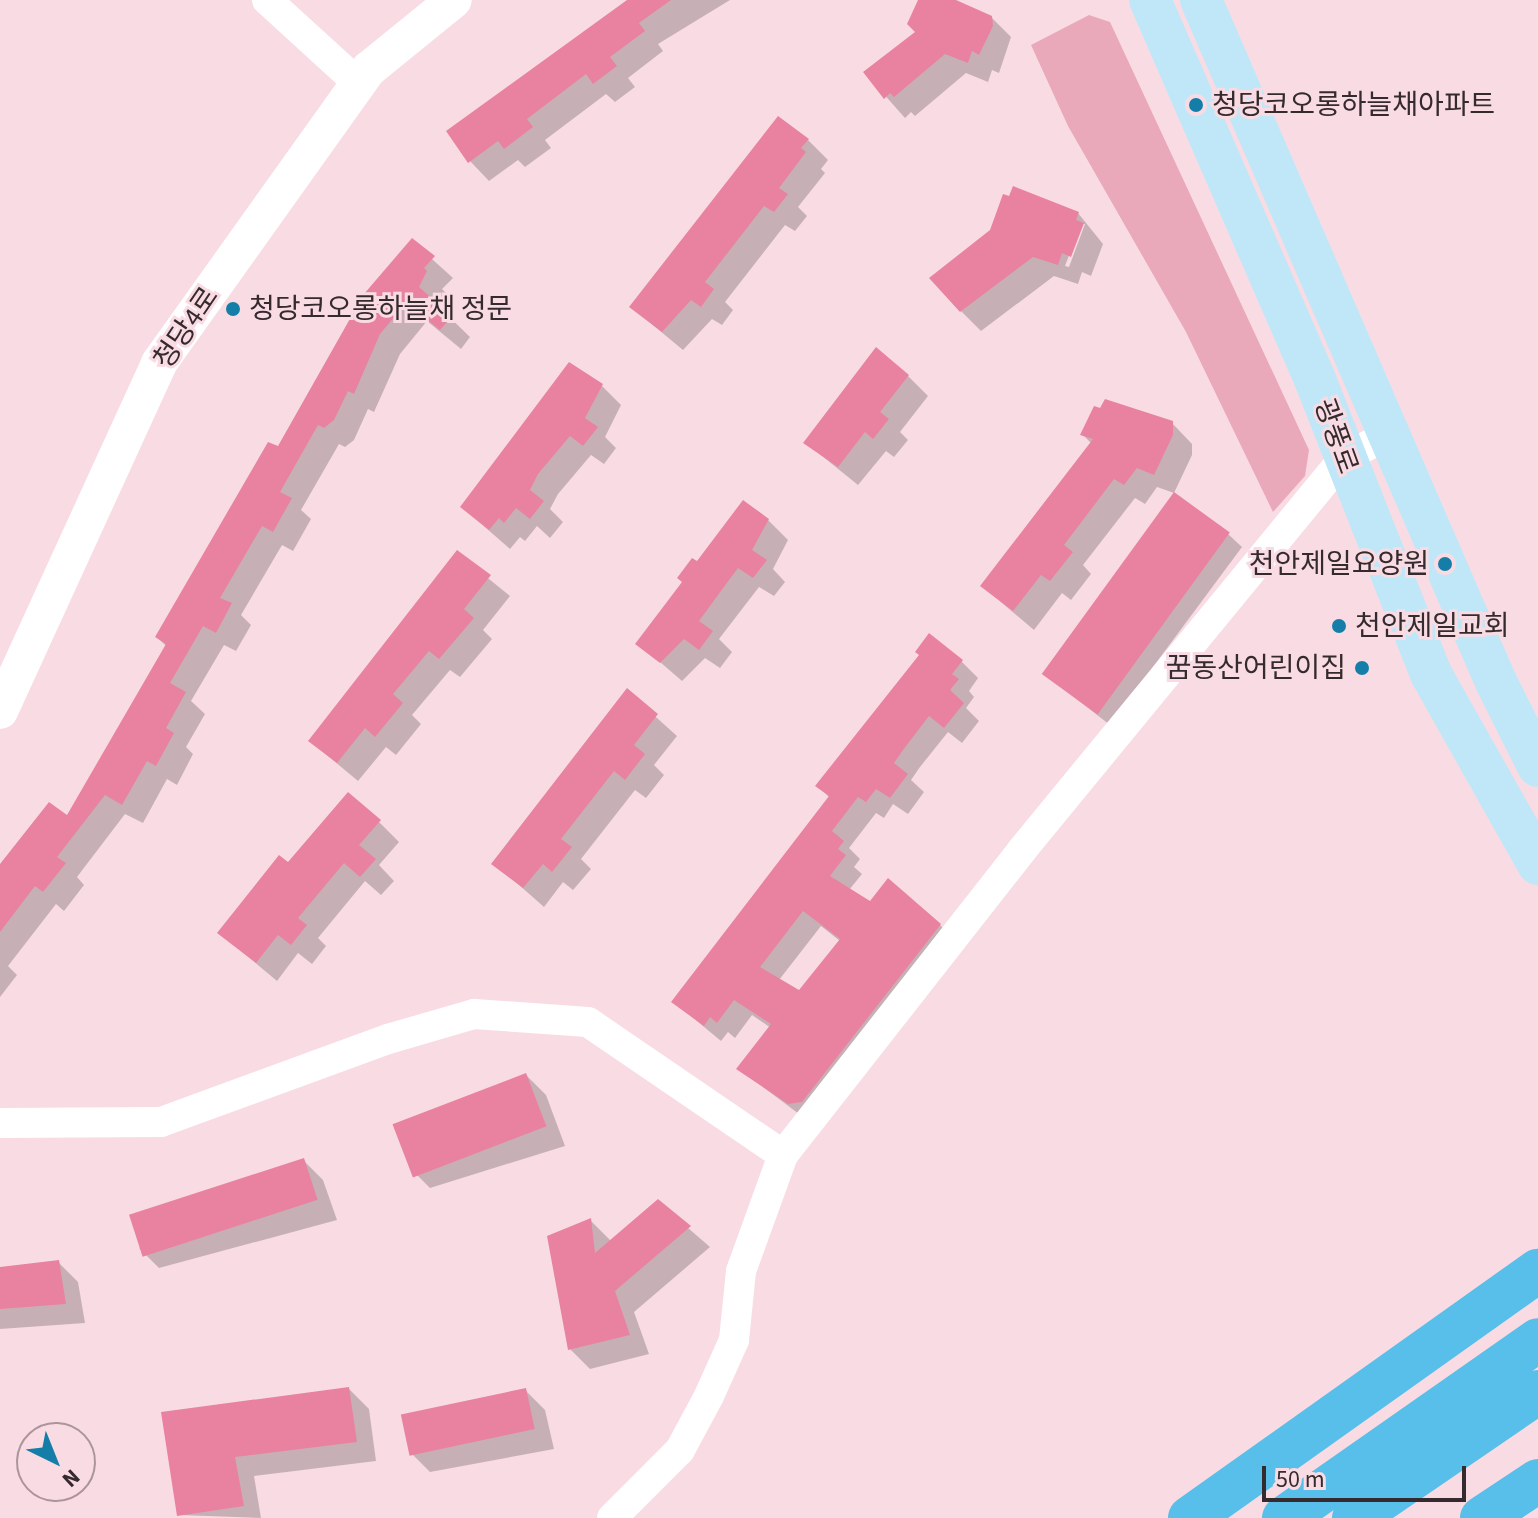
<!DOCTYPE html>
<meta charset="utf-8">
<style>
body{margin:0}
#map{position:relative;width:1538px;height:1518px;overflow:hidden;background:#f9dce3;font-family:"Source Sans 3","Noto Sans KR",sans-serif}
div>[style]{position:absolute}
.green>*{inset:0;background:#eaa9ba}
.shadow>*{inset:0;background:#0003}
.building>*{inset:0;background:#e882a0;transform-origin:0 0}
.minor>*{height:30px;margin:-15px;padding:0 15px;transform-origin:15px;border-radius:15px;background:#fff}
.tertiary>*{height:36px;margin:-18px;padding:0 18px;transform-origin:18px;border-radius:18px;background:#fff}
.secondary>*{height:42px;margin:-21px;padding:0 21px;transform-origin:21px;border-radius:21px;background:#c0e7f7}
.trunk>*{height:44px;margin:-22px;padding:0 22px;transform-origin:22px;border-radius:22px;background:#58beea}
.dots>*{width:22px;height:22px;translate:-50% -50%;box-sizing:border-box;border:4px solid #f9dce3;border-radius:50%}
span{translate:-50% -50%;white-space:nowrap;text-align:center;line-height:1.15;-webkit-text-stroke:6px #f9dce3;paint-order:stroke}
.poi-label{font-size:28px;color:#352a2d}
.left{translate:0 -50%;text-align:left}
.right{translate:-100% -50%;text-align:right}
.street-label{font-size:28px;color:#352a2d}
.north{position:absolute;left:16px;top:1422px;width:80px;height:80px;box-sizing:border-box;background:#f9dce3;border:2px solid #ab959a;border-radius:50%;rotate:137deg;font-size:22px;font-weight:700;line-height:32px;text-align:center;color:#352a2d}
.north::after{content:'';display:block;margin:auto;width:28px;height:36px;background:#157ea8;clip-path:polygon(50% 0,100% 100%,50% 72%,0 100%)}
.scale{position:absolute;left:1262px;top:1466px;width:204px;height:36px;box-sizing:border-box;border:4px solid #352a2d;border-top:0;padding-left:10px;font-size:24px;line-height:28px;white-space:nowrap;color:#352a2d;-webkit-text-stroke:6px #f9dce3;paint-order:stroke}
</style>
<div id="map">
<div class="green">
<i style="clip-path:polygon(1089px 15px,1110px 22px,1309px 450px,1305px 476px,1273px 512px,1186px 332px,1068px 126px,1031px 45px)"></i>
</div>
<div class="shadow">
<i style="clip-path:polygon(630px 0,730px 0,658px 44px,663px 51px,628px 78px,635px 87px,615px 102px,606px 94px,545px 140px,551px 148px,525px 167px,518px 160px,489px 181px,470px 161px)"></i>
<i style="clip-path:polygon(923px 0,951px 0,991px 17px,1011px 37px,999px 73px,992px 70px,988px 82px,966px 73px,915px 116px,911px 112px,905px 118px,865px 73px,918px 32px)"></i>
<i style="clip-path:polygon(808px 140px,828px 160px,821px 169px,825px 173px,798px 207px,807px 216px,795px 231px,785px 225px,725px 302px,733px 310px,722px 325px,712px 319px,683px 350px,631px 307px)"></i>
<i style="clip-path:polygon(evenodd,1078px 213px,1103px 244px,1091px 276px,1082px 272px,1078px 284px,1054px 276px,981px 331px,961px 311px,1078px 213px,1081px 224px,1085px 224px,1069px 267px,1065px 266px,1081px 224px)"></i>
<i style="clip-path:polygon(412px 241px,453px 278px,442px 289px,446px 293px,439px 307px,470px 337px,461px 349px,427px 321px,400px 354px,374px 412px,368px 409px,354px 440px,345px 447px,339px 444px,301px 510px,311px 519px,293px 551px,282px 545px,241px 615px,251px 625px,236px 651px,224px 645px,191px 701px,205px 714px,186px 747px,193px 754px,177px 785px,167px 779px,143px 823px,125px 814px,77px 877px,84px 885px,64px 911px,56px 904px,8px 966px,17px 975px,0 997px,0 867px,68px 818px,167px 647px,157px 637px)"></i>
<i style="clip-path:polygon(908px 376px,928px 396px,900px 432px,908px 440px,894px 457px,886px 451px,858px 485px,806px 443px)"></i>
<i style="clip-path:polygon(601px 385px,621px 405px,605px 437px,616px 448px,604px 464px,591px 455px,558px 494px,550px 509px,563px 522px,550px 538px,537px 526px,525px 541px,520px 537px,510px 549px,462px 507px)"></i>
<i style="clip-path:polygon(1101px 411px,1172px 423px,1192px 444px,1192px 455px,1174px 493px,1157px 487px,1145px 504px,1135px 498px,1083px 565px,1091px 574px,1071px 600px,1062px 593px,1034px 630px,982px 586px,1092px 444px,1083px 435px)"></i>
<i style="clip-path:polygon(768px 520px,788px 540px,773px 569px,785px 582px,774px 596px,759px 587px,719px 639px,732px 652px,720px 668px,705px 658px,682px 681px,638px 643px,697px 564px)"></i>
<i style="clip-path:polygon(1228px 534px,1242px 547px,1110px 725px,1043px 673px)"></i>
<i style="clip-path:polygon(457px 553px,510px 596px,483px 630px,492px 639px,460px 677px,450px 670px,412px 715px,421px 724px,396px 755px,386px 747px,358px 781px,310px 741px)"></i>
<i style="clip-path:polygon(evenodd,961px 661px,978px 678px,969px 691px,974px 697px,966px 708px,979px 721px,962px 743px,948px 732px,920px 767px,911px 780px,924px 792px,908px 814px,893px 804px,884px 818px,876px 813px,849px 848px,860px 859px,854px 867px,862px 874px,849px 890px,870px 903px,940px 925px,957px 942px,807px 1120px,739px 1069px,771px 1028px,752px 1015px,735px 1038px,728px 1032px,721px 1041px,674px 1002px,830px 798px,818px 786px,961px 661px,821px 926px,840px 941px,799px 992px,779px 980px,821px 926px)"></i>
<i style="clip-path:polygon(627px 691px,677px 736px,654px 765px,664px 775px,646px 798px,635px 790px,581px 859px,591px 869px,573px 890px,563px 882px,544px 907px,494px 863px)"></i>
<i style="clip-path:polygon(379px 822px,399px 842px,379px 865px,394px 881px,381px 895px,365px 881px,318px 938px,326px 946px,312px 964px,298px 953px,277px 981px,220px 933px,288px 864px)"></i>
<i style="clip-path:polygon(526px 1075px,546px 1095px,565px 1146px,430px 1188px,410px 1168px)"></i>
<i style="clip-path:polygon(303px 1160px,323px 1180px,337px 1220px,159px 1268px,139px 1248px)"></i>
<i style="clip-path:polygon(658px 1202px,710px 1247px,634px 1312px,649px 1354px,590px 1369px,570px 1349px,591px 1221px,612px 1242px)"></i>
<i style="clip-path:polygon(58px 1262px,78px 1282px,85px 1323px,0 1329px,0 1269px)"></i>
<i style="clip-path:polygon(349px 1389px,369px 1409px,376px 1461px,254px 1476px,261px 1518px,179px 1515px,163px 1414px)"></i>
<i style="clip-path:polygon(525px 1390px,545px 1410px,554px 1449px,430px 1472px,410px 1452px)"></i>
</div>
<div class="building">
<i style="clip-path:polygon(627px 0,671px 0,639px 23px,645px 31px,610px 57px,617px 66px,593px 84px,586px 74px,527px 119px,533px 127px,504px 149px,498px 141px,468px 163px,446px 131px)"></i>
<i style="clip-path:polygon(918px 0,956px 0,992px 16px,993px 26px,979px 55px,972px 51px,968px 63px,945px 54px,894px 97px,890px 93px,884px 99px,863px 72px,915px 32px,907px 24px)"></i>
<i style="clip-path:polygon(778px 116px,809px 139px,801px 148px,806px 152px,779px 188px,788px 194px,774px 212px,764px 206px,705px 282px,714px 289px,701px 307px,691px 300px,662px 332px,629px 307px)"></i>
<i style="clip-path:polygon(1013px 186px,1079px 212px,1076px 220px,1084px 223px,1071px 257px,1062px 253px,1058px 265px,1033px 257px,960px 312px,929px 278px,990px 230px,1003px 194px,1009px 196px)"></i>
<i style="clip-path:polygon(412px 238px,435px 256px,424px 268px,427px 271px,419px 287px,452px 316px,440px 330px,406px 303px,380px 334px,354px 394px,348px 391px,334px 420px,324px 428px,318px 425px,280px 492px,292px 498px,273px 532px,262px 526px,220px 598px,232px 603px,216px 633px,203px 626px,170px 683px,186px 692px,166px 728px,174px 733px,156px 766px,147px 761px,122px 805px,105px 795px,57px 857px,66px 863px,43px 892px,35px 886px,0 932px,0 864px,49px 802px,67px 815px,166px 644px,155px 637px,268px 442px,278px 446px,364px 294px)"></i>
<i style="clip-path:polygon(876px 347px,909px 375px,880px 412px,889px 419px,873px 439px,865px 432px,838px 467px,803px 443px)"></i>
<i style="clip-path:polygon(569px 362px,603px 384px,585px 418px,598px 427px,583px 446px,570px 436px,538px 474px,530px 490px,544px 501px,530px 519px,516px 508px,504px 523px,499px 518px,489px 530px,460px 507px)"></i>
<i style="clip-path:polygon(1105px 399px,1173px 421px,1173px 435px,1154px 475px,1137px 468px,1124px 485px,1114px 479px,1064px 545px,1073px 552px,1050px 581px,1041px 575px,1013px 611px,980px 586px,1093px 439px,1080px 435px,1094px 406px,1100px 408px)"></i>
<i style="left:1174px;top:492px;width:69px;height:225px;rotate:36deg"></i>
<i style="clip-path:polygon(743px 500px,769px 519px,752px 550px,767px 560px,753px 578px,738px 568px,729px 580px,699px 621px,713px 631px,699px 650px,684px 639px,660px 663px,635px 644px,682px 582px,677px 578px,692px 558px,697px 561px)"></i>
<i style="clip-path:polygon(457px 550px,491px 575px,464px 609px,474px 618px,439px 659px,429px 651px,393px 694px,403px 703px,375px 737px,365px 728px,337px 763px,308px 741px)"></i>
<i style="clip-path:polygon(evenodd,929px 633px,963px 660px,952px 674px,959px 679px,950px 690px,964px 703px,944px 728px,929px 716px,903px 750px,894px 763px,908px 774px,890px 798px,876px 789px,866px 802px,858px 797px,832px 831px,844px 841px,838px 849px,846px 855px,830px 876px,870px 901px,888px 878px,941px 924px,802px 1102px,788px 1104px,736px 1069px,771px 1024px,734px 1000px,717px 1023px,710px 1017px,704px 1026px,671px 1002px,829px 796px,815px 786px,919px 655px,915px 652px,929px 633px,803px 911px,840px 939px,799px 990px,760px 967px,803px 911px)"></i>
<i style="clip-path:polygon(627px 688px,658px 714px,634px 745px,645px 754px,625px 780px,614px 771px,561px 839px,572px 847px,552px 872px,543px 864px,523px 888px,491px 864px)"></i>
<i style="clip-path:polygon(348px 792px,381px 820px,359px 845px,376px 859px,360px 877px,344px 863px,298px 918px,307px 925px,291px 945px,278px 935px,256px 963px,217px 933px,279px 855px,288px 862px)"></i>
<i style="left:526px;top:1073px;width:57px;height:143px;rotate:69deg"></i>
<i style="left:304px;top:1158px;width:44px;height:184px;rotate:72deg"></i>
<i style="clip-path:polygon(658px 1199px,691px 1226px,615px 1291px,630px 1335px,568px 1350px,547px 1236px,591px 1218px,595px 1253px)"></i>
<i style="clip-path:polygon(59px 1260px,66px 1304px,0 1309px,0 1267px)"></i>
<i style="clip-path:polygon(349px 1387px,357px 1442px,235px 1457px,244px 1506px,177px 1516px,161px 1412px)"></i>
<i style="left:526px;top:1388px;width:42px;height:128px;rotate:78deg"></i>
</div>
<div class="minor">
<i style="left:267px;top:0;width:123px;rotate:42.4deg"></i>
<i style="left:0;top:1123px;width:161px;rotate:-0.4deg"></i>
<i style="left:161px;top:1122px;width:242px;rotate:-20.1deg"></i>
<i style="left:388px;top:1039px;width:90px;rotate:-16.2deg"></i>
<i style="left:474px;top:1014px;width:114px;rotate:4deg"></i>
<i style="left:588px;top:1022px;width:236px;rotate:34.3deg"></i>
<i style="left:783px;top:1155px;width:387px;rotate:-51.9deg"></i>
<i style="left:1022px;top:850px;width:506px;rotate:-50.61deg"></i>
<i style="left:1343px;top:459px;width:52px;rotate:-28.5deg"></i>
<i style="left:612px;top:1518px;width:96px;rotate:-45deg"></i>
<i style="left:680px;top:1450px;width:61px;rotate:-61.8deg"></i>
<i style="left:709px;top:1396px;width:61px;rotate:-65.9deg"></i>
<i style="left:734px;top:1340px;width:69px;rotate:-84.2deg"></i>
<i style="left:741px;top:1271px;width:123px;rotate:-70.1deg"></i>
</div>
<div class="tertiary">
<i style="left:0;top:711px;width:383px;rotate:-65.4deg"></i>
<i style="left:159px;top:363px;width:361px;rotate:-54.5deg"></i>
<i style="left:369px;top:69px;width:109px;rotate:-39.1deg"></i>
</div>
<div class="secondary">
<i style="left:1150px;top:0;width:411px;rotate:66.5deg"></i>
<i style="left:1314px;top:377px;width:319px;rotate:68.5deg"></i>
<i style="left:1431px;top:674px;width:218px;rotate:60.6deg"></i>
<i style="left:1201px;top:0;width:743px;rotate:66.61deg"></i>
<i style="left:1496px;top:682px;width:94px;rotate:63.4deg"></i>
</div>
<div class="trunk">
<i style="left:1190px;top:1518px;width:427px;rotate:-35.4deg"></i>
<i style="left:1284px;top:1518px;width:310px;rotate:-35deg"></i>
<i style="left:1354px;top:1518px;width:223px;rotate:-34.4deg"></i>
<i style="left:1482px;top:1518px;width:67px;rotate:-33.5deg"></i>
</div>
<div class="dots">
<i style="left:1196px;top:105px;background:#157ea8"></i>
<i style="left:233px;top:309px;background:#157ea8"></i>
<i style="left:1445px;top:564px;background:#157ea8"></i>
<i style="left:1339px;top:626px;background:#157ea8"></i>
<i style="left:1362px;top:668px;background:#157ea8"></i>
</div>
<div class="poi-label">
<span class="left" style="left:1212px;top:105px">청당코오롱하늘채아파트</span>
<span class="left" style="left:249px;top:309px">청당코오롱하늘채 정문</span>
<span class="right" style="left:1429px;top:564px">천안제일요양원</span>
<span class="left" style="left:1355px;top:626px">천안제일교회</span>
<span class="right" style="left:1346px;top:668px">꿈동산어린이집</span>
</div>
<div class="street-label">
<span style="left:186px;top:328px;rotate:-56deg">청당4로</span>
<span style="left:1336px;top:436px;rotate:70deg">광풍로</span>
</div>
<div class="north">N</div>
<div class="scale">50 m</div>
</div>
